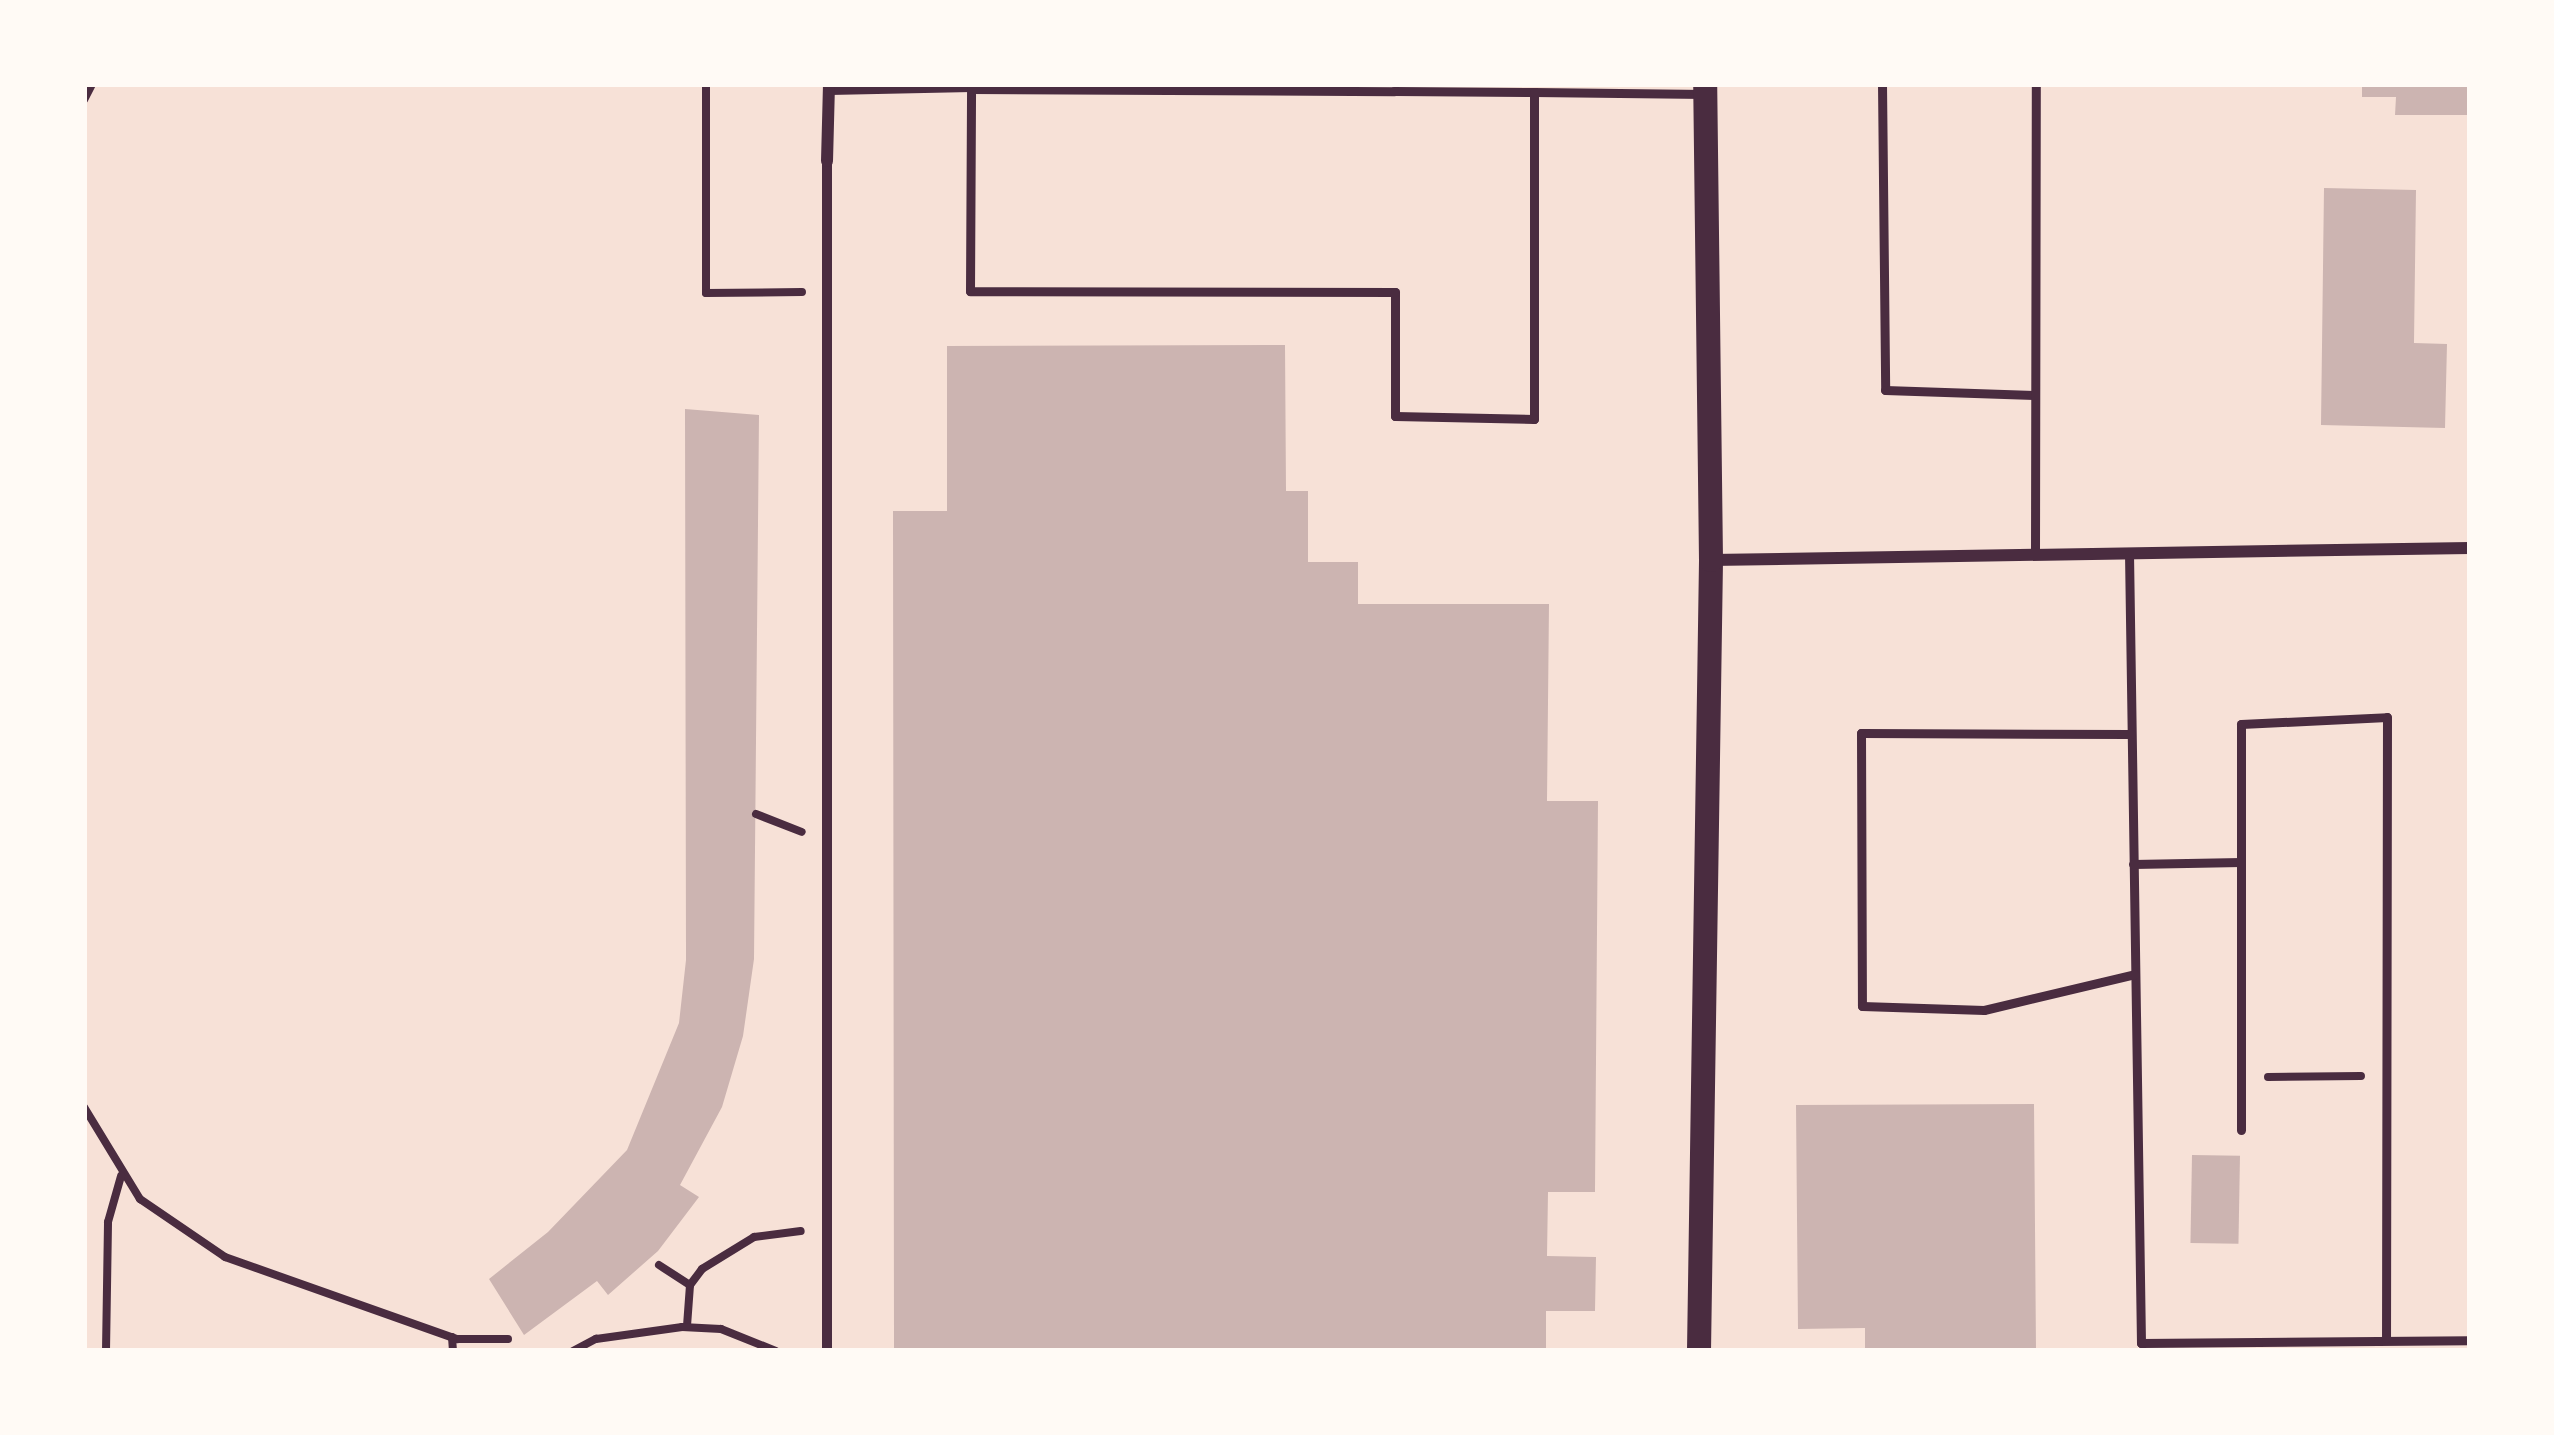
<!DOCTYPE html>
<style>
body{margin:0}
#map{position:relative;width:2554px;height:1435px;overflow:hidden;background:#f7e1d7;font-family:"PT Sans",sans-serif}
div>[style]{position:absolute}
.building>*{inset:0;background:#ccb4b1;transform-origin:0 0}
.path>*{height:8px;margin:-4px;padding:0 4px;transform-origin:4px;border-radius:4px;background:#4a2c40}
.service>*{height:9px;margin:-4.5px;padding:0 4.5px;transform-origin:4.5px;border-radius:4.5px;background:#4a2c40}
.pedestrian>*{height:10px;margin:-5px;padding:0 5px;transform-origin:5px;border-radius:5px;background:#4a2c40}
.minor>*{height:12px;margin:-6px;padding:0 6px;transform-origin:6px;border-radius:6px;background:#4a2c40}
.secondary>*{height:24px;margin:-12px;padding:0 12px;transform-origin:12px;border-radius:12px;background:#4a2c40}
span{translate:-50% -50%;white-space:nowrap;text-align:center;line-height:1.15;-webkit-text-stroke:9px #fffaf5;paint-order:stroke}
.frame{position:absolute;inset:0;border:87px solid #fffaf5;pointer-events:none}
</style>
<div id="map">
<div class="building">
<i style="clip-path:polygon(2362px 84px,2470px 84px,2470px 115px,2395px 115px,2396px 97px,2362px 97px)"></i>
<i style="clip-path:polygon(2324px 188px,2416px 190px,2414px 343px,2447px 344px,2445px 428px,2321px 425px)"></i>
<i style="clip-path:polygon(1285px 345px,1286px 491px,1308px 491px,1308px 562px,1358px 562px,1358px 604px,1549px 604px,1547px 801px,1598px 801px,1595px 1192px,1548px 1192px,1547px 1256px,1596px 1257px,1595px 1311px,1546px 1311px,1546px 1351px,894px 1351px,893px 511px,947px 511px,947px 346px)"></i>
<i style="clip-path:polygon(685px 409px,759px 415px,754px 959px,743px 1036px,722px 1107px,680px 1185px,699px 1197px,658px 1251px,608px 1295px,597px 1281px,524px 1335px,489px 1279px,548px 1232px,627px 1150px,679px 1023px,686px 960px)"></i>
<i style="clip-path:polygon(2034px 1104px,2036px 1351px,1865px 1351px,1865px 1328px,1798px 1329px,1796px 1105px)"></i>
<i style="left:2192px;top:1155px;width:48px;height:88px;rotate:1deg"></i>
</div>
<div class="path">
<i style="left:706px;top:84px;width:209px;rotate:90deg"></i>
<i style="left:706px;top:293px;width:96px;rotate:-0.6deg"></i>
<i style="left:84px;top:100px;width:18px;rotate:-63deg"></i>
<i style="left:756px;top:814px;width:49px;rotate:21.4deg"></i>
<i style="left:2268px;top:1077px;width:93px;rotate:-0.6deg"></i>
<i style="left:84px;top:1107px;width:108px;rotate:58.7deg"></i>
<i style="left:140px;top:1199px;width:103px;rotate:34.3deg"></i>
<i style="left:225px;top:1257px;width:246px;rotate:19.5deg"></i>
<i style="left:457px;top:1339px;width:51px"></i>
<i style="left:659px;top:1265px;width:37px;rotate:33deg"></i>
<i style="left:687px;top:1326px;width:41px;rotate:-85.8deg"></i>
<i style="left:690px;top:1285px;width:20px;rotate:-53deg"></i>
<i style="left:702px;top:1269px;width:61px;rotate:-31.6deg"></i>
<i style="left:754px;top:1237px;width:47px;rotate:-7.3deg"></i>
<i style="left:452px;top:1337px;width:14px;rotate:86deg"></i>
<i style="left:106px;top:1351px;width:129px;rotate:-89.1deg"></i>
<i style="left:108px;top:1222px;width:48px;rotate:-74.2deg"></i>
<i style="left:573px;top:1351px;width:26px;rotate:-28deg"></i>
<i style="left:596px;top:1339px;width:87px;rotate:-7.9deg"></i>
<i style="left:682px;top:1327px;width:39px;rotate:3deg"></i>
<i style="left:721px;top:1329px;width:59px;rotate:21.8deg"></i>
</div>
<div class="service">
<i style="left:1882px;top:84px;width:306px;rotate:89.4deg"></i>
<i style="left:1885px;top:390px;width:150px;rotate:1.9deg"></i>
<i style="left:829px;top:90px;width:142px;rotate:-1.2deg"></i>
<i style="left:1534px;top:92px;width:327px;rotate:90deg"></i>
<i style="left:1534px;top:419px;width:139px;rotate:-178.8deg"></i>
<i style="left:1395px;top:416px;width:124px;rotate:-90deg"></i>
<i style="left:1395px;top:292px;width:425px;rotate:-179.9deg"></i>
<i style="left:970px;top:291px;width:202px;rotate:-89.7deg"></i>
<i style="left:971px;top:89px;width:423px;rotate:0.3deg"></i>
<i style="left:1394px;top:91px;width:140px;rotate:0.4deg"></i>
<i style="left:1534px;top:92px;width:171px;rotate:0.7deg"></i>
<i style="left:2129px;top:553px;width:790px;rotate:89.13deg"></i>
<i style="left:2141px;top:1343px;width:329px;rotate:-0.5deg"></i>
<i style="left:2035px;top:555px;width:471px;rotate:-89.9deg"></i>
<i style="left:2131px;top:734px;width:270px;rotate:-179.8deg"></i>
<i style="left:1861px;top:733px;width:273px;rotate:89.8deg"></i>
<i style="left:1862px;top:1006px;width:122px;rotate:1.9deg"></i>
<i style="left:1984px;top:1010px;width:155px;rotate:-13.4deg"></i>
<i style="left:2133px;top:864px;width:108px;rotate:-1.1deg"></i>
<i style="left:2241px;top:1130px;width:406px;rotate:-90deg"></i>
<i style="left:2241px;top:724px;width:146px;rotate:-2.7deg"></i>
<i style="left:2387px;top:717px;width:621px;rotate:90.09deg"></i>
</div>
<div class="pedestrian">
<i style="left:827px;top:1351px;width:1190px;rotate:-90deg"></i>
</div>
<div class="minor">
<i style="left:827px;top:161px;width:77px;rotate:-88.5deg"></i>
<i style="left:1711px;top:560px;width:759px;rotate:-0.91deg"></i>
</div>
<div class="secondary">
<i style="left:1699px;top:1351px;width:791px;rotate:-89.13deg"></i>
<i style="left:1711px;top:560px;width:476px;rotate:-90.7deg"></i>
</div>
<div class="frame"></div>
</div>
